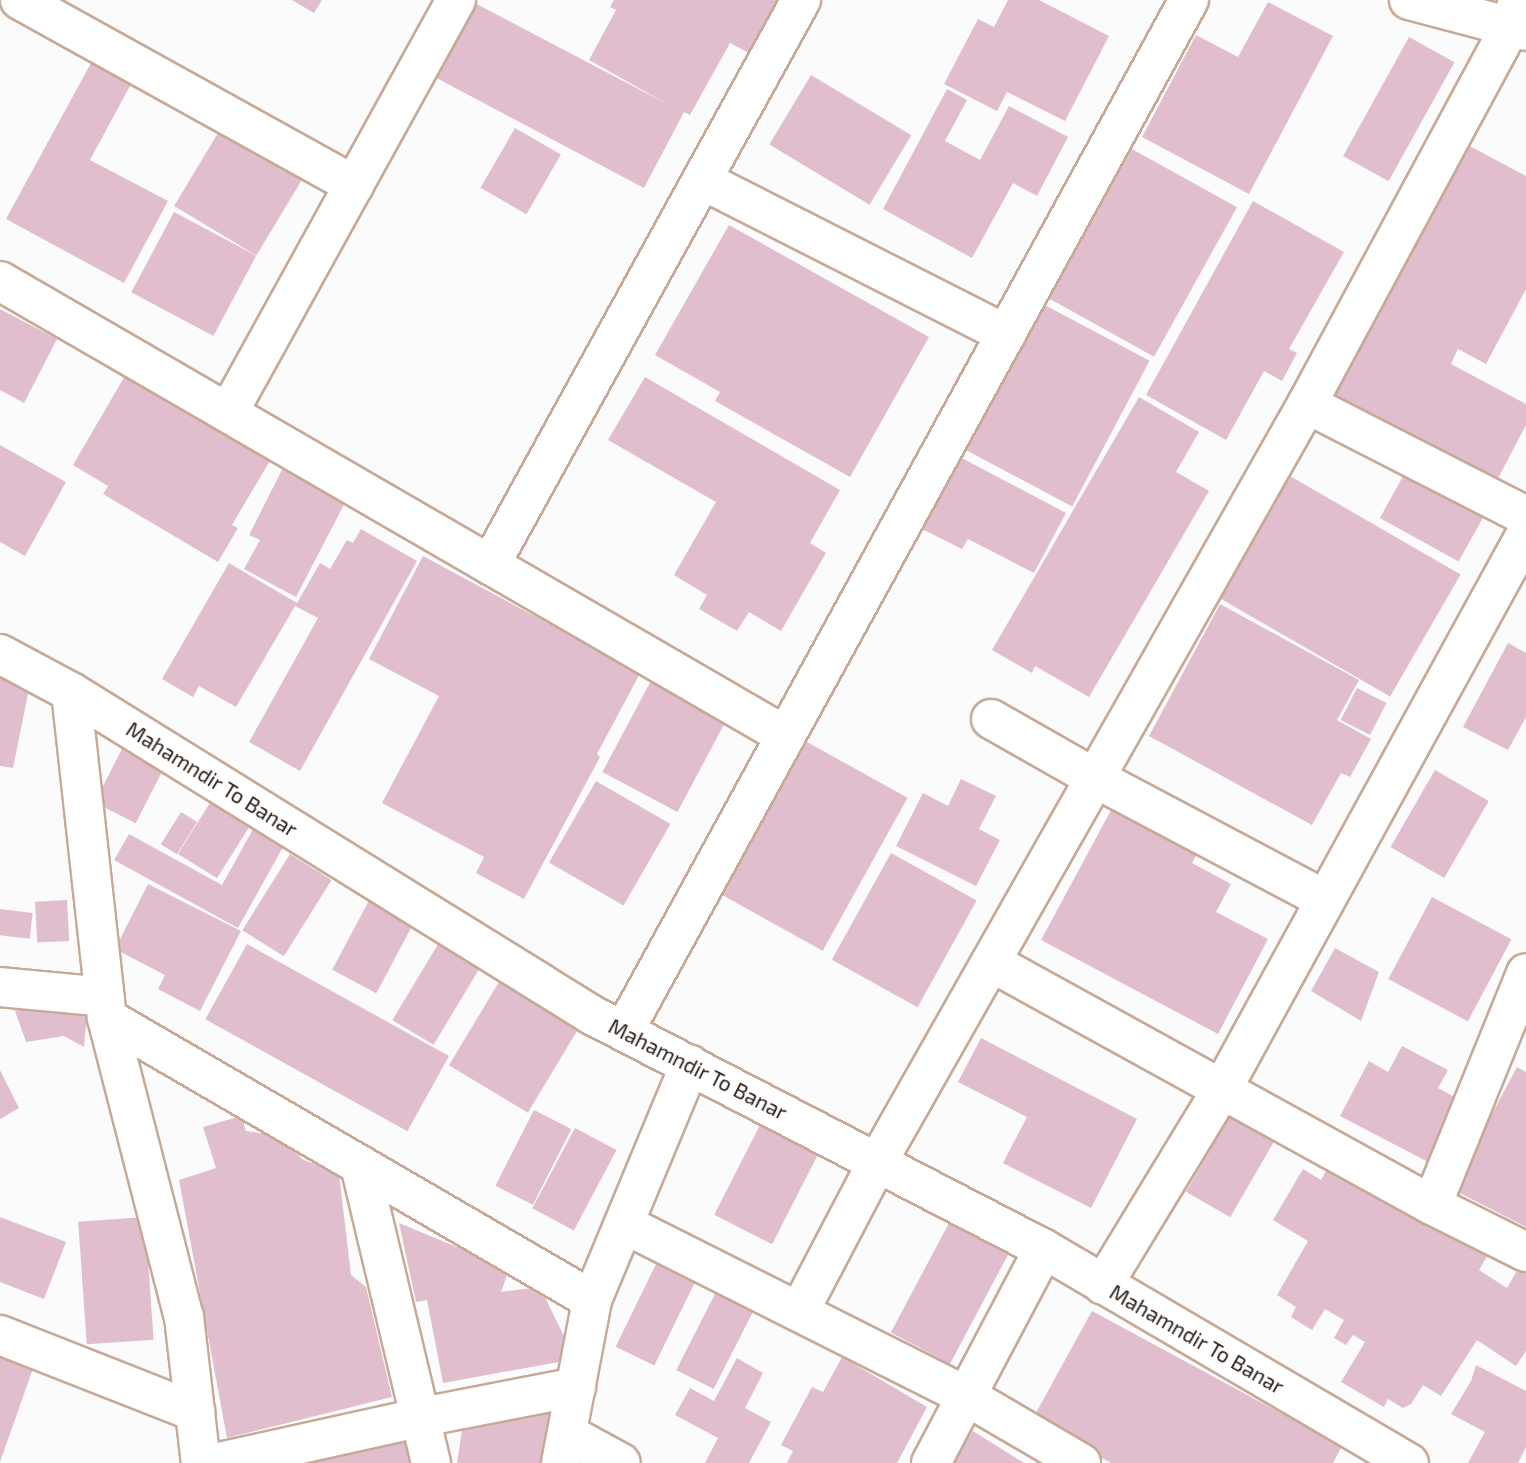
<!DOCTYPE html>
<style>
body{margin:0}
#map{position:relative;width:1526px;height:1463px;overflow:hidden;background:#fbfbfb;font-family:"Exo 2",sans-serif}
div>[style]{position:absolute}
.building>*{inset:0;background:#e0becd;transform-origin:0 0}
.roads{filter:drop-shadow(2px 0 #c6a996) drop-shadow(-2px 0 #c6a996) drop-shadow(0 2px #c6a996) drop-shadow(0 -2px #c6a996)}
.minor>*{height:38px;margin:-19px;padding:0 19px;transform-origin:19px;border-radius:19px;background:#fff}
span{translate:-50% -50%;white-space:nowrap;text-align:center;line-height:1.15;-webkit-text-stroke:5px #fff;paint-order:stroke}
.street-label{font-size:21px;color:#261b14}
</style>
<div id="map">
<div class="building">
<i style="clip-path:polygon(292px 0,322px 0,314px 13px)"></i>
<i style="clip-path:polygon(469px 0,669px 105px,589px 60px,616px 10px,610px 7px,614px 0,777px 0,749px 53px,730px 43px,690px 115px,684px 112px,644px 188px,429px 74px)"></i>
<i style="clip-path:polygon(1008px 0,1039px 0,1109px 36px,1065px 121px,1007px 92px,997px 111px,944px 84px,978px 19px,994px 27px)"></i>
<i style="clip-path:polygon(1268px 2px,1333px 36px,1249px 194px,1142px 137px,1196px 35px,1238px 57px)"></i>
<i style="left:1409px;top:37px;width:52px;height:136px;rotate:29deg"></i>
<i style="clip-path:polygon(91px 63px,131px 84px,90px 160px,168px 201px,124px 283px,6px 219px)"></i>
<i style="left:811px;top:75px;width:117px;height:81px;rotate:31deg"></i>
<i style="clip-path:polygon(947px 89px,967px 100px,945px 141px,980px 160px,1009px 106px,1068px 137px,1037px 196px,1013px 183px,972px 258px,883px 209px)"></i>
<i style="left:221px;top:128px;width:96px;height:91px;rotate:31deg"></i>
<i style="left:515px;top:128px;width:53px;height:69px;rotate:30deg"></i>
<i style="clip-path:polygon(1464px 143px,1526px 176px,1526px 289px,1486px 364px,1458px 349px,1451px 364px,1526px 404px,1526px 425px,1495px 484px,1334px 398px)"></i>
<i style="left:1132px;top:149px;width:120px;height:171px;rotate:29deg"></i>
<i style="clip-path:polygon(1253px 201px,1344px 252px,1289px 349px,1297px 353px,1282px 381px,1264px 371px,1226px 440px,1146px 395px)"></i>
<i style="left:174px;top:212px;width:93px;height:91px;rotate:28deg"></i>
<i style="clip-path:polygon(729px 225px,929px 337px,850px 477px,715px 401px,720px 392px,655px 355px)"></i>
<i style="left:1041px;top:303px;width:123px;height:165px;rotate:28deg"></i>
<i style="clip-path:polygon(0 309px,57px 339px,24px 403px,0 390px)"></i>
<i style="clip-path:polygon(126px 374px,275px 452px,232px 525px,238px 528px,218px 562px,103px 494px,108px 486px,73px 465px)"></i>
<i style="clip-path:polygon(645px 377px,840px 490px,810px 543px,826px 553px,781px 631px,749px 612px,737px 631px,699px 609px,707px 595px,674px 575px,716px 502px,608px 440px)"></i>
<i style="clip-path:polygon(1139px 397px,1199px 432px,1176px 472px,1209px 491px,1089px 697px,1035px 666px,1032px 673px,992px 650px)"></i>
<i style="clip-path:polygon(0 445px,66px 482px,25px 556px,0 542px)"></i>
<i style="clip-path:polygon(958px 456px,1066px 513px,1034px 573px,968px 539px,962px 549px,920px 528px)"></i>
<i style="clip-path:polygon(286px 462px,349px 495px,296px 597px,244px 569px,260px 540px,249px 535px)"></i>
<i style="left:1407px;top:469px;width:90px;height:56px;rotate:29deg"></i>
<i style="left:1290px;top:476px;width:197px;height:141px;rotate:30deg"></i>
<i style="clip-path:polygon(361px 529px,417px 561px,300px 771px,249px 742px,318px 618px,295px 606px,236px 707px,199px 686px,193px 697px,162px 679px,229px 563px,297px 603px,320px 563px,330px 569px,347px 540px,353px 543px)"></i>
<i style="clip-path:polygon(423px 556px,572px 636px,576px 629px,644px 666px,597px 754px,600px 757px,524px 899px,476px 873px,484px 857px,382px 803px,439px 696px,369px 659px)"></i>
<i style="clip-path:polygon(1220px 604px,1359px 680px,1337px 720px,1371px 739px,1350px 777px,1341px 773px,1312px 825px,1149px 736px)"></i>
<i style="clip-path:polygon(1508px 643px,1526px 653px,1526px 717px,1508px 750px,1463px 727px)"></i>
<i style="clip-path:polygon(0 673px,31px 679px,13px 768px,0 766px)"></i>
<i style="left:654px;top:675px;width:85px;height:110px;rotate:28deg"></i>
<i style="left:1357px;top:688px;width:33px;height:36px;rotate:27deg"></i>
<i style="left:126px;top:741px;width:46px;height:69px;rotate:27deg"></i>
<i style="left:807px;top:742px;width:115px;height:175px;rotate:29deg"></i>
<i style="left:1435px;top:770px;width:62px;height:89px;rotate:30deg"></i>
<i style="clip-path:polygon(961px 779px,996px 796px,979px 829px,1000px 840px,976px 886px,896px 846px,923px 793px,948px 806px)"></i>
<i style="left:596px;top:781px;width:86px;height:94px;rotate:30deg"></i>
<i style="left:213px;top:798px;width:46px;height:66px;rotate:32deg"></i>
<i style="clip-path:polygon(1116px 801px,1201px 846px,1192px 863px,1231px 884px,1216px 912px,1268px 939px,1218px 1034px,1041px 940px)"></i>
<i style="left:181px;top:812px;width:19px;height:38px;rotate:32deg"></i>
<i style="clip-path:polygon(257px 822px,288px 838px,238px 928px,114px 860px,129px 834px,222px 885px)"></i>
<i style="left:891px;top:853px;width:98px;height:122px;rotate:29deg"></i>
<i style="left:290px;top:854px;width:49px;height:90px;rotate:32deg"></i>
<i style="clip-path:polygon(148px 884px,241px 931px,200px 1011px,158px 989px,165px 975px,115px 949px)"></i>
<i style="left:373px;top:893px;width:50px;height:87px;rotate:28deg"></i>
<i style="left:1432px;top:897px;width:90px;height:93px;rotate:28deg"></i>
<i style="left:67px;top:900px;width:41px;height:32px;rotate:87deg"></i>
<i style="left:0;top:909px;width:33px;height:26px;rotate:7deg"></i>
<i style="left:446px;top:931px;width:48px;height:104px;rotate:31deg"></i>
<i style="left:247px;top:944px;width:231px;height:86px;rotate:29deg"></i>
<i style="clip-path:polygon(1335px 948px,1379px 972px,1361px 1021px,1311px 991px)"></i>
<i style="left:502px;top:977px;width:92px;height:103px;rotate:31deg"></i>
<i style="clip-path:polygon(14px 1008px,87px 1014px,84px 1047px,64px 1036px,26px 1042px)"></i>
<i style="clip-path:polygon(981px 1038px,1137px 1119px,1091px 1208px,1003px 1163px,1027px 1117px,958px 1082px)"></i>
<i style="clip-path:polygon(1402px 1046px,1448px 1070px,1438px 1088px,1460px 1100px,1428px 1162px,1340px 1116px,1369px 1061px,1388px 1072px)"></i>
<i style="clip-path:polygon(1517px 1067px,1526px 1072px,1526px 1227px,1452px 1189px)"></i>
<i style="clip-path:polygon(0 1070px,19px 1108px,0 1119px)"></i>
<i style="left:1235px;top:1107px;width:51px;height:98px;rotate:30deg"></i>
<i style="left:534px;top:1110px;width:42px;height:85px;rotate:27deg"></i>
<i style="clip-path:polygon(241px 1116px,246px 1131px,280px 1136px,302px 1159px,339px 1174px,351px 1275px,366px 1287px,392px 1397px,227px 1438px,179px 1180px,216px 1168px,203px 1127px)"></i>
<i style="left:761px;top:1123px;width:65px;height:103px;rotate:27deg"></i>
<i style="left:575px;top:1128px;width:47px;height:91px;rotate:28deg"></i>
<i style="clip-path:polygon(1332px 1161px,1490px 1251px,1479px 1270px,1507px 1288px,1519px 1267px,1526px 1271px,1526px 1351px,1516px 1366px,1477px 1340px,1441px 1396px,1423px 1385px,1411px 1404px,1403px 1408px,1388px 1399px,1384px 1407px,1341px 1382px,1365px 1342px,1353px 1335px,1346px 1345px,1334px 1338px,1344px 1320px,1325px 1309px,1312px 1330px,1291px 1317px,1296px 1307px,1277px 1295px,1308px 1241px,1273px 1220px,1303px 1169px,1321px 1180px)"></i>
<i style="clip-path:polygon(0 1217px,66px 1242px,44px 1299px,0 1282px)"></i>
<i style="left:145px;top:1217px;width:123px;height:67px;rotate:86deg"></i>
<i style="clip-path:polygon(399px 1223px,464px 1250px,507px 1275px,501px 1292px,540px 1287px,575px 1359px,443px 1383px,427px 1300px,416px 1302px)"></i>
<i style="left:949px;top:1223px;width:67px;height:124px;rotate:28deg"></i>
<i style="left:656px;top:1264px;width:43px;height:92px;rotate:26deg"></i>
<i style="left:718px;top:1288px;width:42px;height:92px;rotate:27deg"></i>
<i style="clip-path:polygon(1092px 1311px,1342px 1446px,1333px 1463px,1111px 1463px,1032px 1420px)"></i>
<i style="clip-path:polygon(0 1351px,35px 1363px,0 1462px)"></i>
<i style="clip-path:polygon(842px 1357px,927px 1407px,897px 1463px,787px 1463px,793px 1451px,781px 1445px,812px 1387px,823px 1392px)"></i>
<i style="clip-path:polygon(737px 1358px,763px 1373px,745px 1408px,771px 1422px,749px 1463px,705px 1463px,718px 1438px,675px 1415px,690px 1388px,714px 1401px)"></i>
<i style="clip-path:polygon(1476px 1365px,1526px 1391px,1526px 1447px,1518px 1463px,1468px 1463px,1485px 1432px,1451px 1414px,1471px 1381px)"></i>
<i style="clip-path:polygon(564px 1408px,549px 1463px,457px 1463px,464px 1417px)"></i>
<i style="clip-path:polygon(973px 1431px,1024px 1463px,952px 1463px)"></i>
<i style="clip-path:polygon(407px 1433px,417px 1463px,298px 1463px)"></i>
</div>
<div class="roads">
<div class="minor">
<i style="left:20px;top:0;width:382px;rotate:29deg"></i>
<i style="left:1409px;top:0;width:121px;rotate:14.8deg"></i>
<i style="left:702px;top:180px;width:341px;rotate:26.9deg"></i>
<i style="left:0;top:281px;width:908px;rotate:30.07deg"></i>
<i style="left:1307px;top:404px;width:246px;rotate:27.1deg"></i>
<i style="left:228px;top:413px;width:472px;rotate:-61.1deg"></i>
<i style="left:490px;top:565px;width:645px;rotate:-61.17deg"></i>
<i style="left:0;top:654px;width:81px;rotate:28.2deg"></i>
<i style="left:71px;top:692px;width:613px;rotate:31.8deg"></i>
<i style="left:592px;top:1015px;width:509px;rotate:27.37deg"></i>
<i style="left:1044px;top:1249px;width:423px;rotate:30.4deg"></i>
<i style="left:71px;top:692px;width:328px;rotate:83.7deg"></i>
<i style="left:107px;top:1018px;width:309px;rotate:75.6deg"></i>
<i style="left:184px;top:1317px;width:147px;rotate:83.4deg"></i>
<i style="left:991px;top:719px;width:120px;rotate:29.6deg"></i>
<i style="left:1095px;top:778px;width:260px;rotate:27.9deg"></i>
<i style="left:991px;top:962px;width:504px;rotate:28.86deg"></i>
<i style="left:1432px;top:1205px;width:105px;rotate:26.6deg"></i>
<i style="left:0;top:987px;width:105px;rotate:5.4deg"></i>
<i style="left:107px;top:1018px;width:561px;rotate:30.18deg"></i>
<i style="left:624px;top:1031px;width:1176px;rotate:-61.28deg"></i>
<i style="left:360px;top:1165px;width:306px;rotate:76.6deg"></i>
<i style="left:1432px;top:1205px;width:250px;rotate:-67.9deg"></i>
<i style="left:624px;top:1224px;width:385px;rotate:26.7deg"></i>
<i style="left:968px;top:1397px;width:131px;rotate:30.3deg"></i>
<i style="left:1103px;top:1285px;width:229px;rotate:-58.7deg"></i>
<i style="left:1222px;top:1089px;width:633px;rotate:-61.29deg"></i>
<i style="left:799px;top:1312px;width:170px;rotate:-62.4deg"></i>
<i style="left:878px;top:1161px;width:870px;rotate:-60.46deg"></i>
<i style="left:1307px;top:404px;width:428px;rotate:-61.7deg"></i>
<i style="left:1510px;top:27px;width:28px;rotate:-73deg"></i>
<i style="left:0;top:1335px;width:210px;rotate:21.5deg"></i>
<i style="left:568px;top:1434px;width:60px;rotate:28.7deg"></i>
<i style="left:215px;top:1463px;width:212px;rotate:-12.5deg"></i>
<i style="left:422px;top:1417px;width:157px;rotate:-11deg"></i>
<i style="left:561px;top:1463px;width:166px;rotate:-79.2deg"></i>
<i style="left:592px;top:1300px;width:255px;rotate:-67.4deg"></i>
<i style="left:931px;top:1463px;width:242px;rotate:-62.2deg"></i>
</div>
</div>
<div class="street-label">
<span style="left:212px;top:779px;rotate:32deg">Mahamndir To Banar</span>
<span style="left:698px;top:1069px;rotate:27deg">Mahamndir To Banar</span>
<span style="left:1197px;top:1339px;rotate:30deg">Mahamndir To Banar</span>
</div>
</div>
